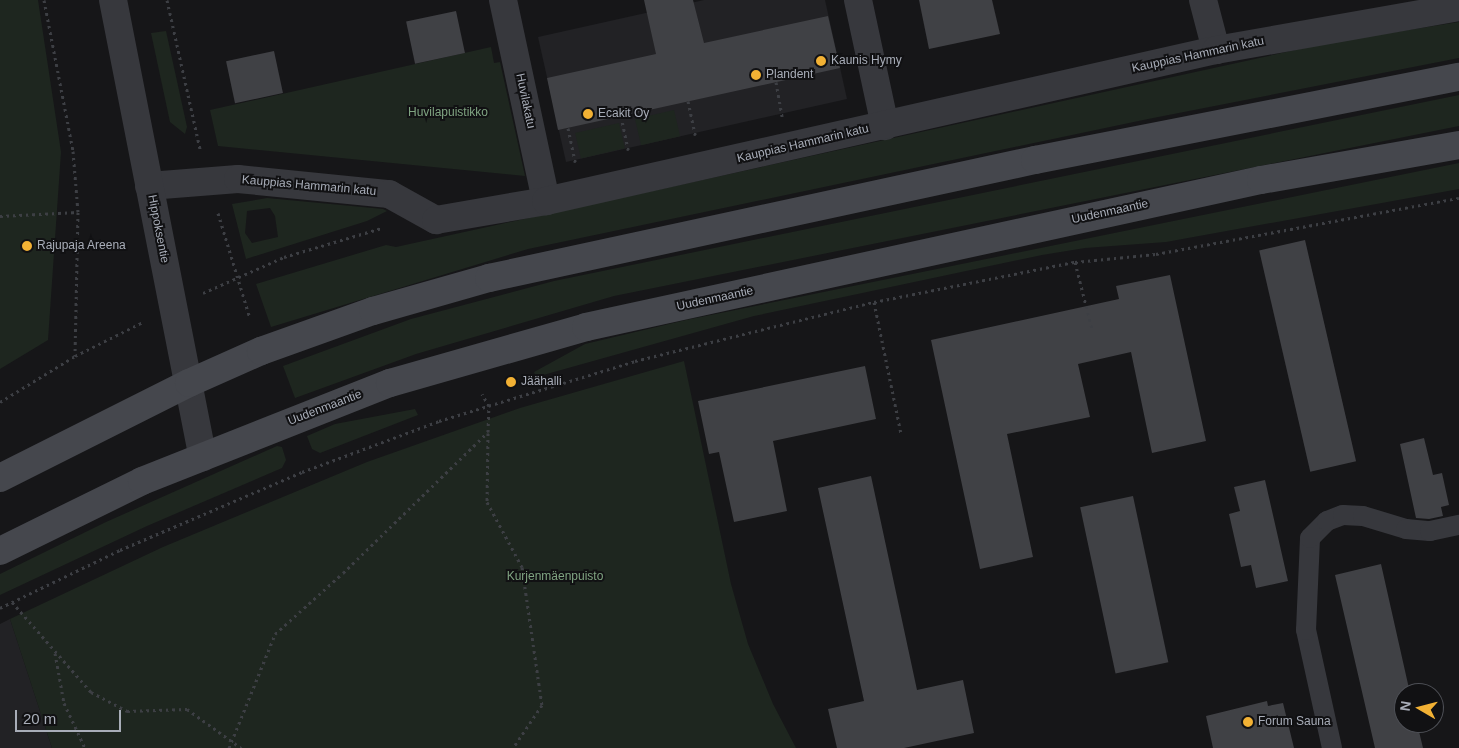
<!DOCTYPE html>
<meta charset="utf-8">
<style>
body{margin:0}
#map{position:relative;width:1459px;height:748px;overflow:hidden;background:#161618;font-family:Arial,sans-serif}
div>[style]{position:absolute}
.built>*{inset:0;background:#222225}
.green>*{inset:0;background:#1e261f;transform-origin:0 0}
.building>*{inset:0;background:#404145;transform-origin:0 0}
.path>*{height:3px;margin-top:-1.5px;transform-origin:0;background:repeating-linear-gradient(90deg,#3d3f44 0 2.5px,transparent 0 6.5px)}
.service>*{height:20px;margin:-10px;padding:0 10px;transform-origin:10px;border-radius:10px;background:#37383d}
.minor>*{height:28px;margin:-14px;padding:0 14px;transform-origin:14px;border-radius:14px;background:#37383d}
.tertiary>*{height:28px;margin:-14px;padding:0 14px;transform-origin:14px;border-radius:14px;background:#37383d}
.secondary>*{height:28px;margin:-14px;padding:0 14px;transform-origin:14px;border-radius:14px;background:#45474d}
.dots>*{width:14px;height:14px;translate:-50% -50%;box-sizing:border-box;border:2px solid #111113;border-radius:50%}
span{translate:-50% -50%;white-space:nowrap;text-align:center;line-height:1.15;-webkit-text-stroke:4px #111113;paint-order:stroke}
.street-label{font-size:12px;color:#a8adb8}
.poi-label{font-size:12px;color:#a8adb8}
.left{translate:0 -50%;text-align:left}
.park-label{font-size:12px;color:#7fa381}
.north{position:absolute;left:1394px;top:683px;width:50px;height:50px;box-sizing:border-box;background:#111113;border:1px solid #4d4f55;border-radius:50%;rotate:278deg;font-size:14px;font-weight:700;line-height:20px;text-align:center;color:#a8adb8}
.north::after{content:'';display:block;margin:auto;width:18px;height:22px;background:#f2b134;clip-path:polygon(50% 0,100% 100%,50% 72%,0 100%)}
.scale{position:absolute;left:15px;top:710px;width:106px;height:22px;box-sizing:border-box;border:2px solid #a8adb8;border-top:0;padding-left:6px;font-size:15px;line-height:18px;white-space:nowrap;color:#a8adb8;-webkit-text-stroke:4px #111113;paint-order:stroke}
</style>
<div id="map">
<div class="built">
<i style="clip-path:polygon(704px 0,825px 0,847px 99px,566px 162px,538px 37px)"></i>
<i style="clip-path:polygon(10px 619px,52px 748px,0 748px,0 624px)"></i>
</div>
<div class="green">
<i style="clip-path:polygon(0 0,38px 0,61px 152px,48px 340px,0 369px)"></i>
<i style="clip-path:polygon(1459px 22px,1459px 58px,1148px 119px,528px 249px,271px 327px,256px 284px,386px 245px,396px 247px,1332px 42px)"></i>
<i style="clip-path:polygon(166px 31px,187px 127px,185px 134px,170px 122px,151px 33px)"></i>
<i style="clip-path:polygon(491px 47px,494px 63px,500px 62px,525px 176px,218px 146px,210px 110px)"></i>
<i style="clip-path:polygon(1459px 95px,1459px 126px,614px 296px,416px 354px,295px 398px,283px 366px,411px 319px,554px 281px)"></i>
<i style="left:674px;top:110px;width:27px;height:40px;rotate:77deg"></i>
<i style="left:619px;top:123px;width:26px;height:45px;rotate:77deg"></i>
<i style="clip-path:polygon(1459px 163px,1459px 189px,1166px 242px,1085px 248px,1042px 255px,754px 316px,536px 377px,534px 372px,585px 344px,686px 320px)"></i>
<i style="clip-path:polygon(evenodd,267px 198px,383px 209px,387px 211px,367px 221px,246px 259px,232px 204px,267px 198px,270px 208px,275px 216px,278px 237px,252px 243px,245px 233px,247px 211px,270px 208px)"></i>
<i style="clip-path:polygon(684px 361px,731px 584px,748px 644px,773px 704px,796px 748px,52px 748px,10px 619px,163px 547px,367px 462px,520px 408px)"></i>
<i style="clip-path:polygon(415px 409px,418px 415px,320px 453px,312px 449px,307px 436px,335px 424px)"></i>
<i style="clip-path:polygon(277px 446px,282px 447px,286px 460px,282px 468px,147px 526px,0 595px,0 574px,106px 522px)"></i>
</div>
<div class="building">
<i style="clip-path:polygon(644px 0,693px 0,704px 43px,828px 16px,840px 68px,558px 130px,547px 78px,656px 54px)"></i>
<i style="clip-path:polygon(919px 0,992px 0,1000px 34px,929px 49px)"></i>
<i style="left:456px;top:11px;width:43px;height:51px;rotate:78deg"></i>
<i style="left:274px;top:51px;width:43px;height:49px;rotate:78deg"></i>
<i style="left:1305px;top:240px;width:227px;height:47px;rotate:77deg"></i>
<i style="clip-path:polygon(1170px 275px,1206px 441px,1152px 453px,1131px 352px,1078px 364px,1090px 417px,1007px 434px,1033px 557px,980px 569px,931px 340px,1119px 299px,1116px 286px)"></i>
<i style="clip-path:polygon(865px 366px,876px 419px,773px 441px,787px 511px,734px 522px,719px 452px,709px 454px,698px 401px)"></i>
<i style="clip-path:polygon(1424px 438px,1433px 475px,1442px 473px,1449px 505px,1441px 507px,1443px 516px,1429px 519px,1416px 518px,1400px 444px)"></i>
<i style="clip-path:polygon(871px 476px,917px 690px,963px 680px,974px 733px,904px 748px,837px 748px,828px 709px,864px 701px,818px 488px)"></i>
<i style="clip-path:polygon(1265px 480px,1288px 581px,1256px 588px,1251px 565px,1241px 567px,1229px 514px,1240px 511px,1234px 487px)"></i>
<i style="left:1133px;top:496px;width:170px;height:54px;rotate:78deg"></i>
<i style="clip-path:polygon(1381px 564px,1410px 693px,1404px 693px,1404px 723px,1417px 723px,1423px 748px,1375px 748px,1335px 575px)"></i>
<i style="clip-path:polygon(1267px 701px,1268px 706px,1283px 703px,1294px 748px,1213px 748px,1206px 716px)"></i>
</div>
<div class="path">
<i style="left:44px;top:0;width:154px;rotate:79.1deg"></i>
<i style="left:73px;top:151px;width:61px;rotate:85.3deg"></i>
<i style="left:78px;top:212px;width:144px;rotate:91.2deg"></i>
<i style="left:167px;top:0;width:153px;rotate:77.5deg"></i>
<i style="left:776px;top:82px;width:35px;rotate:80deg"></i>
<i style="left:688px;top:101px;width:35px;rotate:78deg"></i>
<i style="left:621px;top:116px;width:35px;rotate:78deg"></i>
<i style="left:568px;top:128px;width:35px;rotate:78deg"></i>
<i style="left:218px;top:213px;width:107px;rotate:73.1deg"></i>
<i style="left:0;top:216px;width:78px;rotate:-2.9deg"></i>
<i style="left:1075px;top:262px;width:69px;rotate:75.8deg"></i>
<i style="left:203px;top:293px;width:89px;rotate:-24deg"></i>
<i style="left:284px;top:257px;width:102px;rotate:-16.5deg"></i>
<i style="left:874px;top:302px;width:134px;rotate:78.4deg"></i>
<i style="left:0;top:402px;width:88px;rotate:-31.5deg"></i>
<i style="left:75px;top:356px;width:76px;rotate:-26.6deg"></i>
<i style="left:488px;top:433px;width:69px;rotate:90.8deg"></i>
<i style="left:487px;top:502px;width:74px;rotate:61.7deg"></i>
<i style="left:522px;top:567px;width:139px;rotate:81.8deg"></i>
<i style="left:542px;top:705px;width:52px;rotate:124deg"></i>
<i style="left:12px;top:602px;width:120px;rotate:48.7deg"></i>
<i style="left:91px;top:692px;width:41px;rotate:27.8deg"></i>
<i style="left:127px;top:711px;width:60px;rotate:-1.9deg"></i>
<i style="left:187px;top:709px;width:67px;rotate:35.8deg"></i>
<i style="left:0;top:608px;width:133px;rotate:-25.8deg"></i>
<i style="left:120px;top:550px;width:198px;rotate:-23.2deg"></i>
<i style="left:302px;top:472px;width:146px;rotate:-20.4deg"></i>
<i style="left:439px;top:421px;width:205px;rotate:-17deg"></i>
<i style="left:635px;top:361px;width:246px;rotate:-13.9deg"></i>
<i style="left:874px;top:302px;width:205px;rotate:-11.3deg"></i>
<i style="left:1075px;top:262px;width:81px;rotate:-5.6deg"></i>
<i style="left:1156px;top:254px;width:308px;rotate:-10.5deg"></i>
<i style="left:55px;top:653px;width:51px;rotate:79.8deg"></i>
<i style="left:64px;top:703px;width:50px;rotate:65deg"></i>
<i style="left:229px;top:748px;width:123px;rotate:-68deg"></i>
<i style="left:275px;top:634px;width:91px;rotate:-41.9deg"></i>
<i style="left:343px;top:573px;width:202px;rotate:-44.2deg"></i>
<i style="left:488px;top:432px;width:26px;rotate:-88deg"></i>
<i style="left:489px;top:406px;width:14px;rotate:-120deg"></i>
</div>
<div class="service">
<i style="left:1332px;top:748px;width:121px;rotate:-102.4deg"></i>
<i style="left:1306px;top:630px;width:92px;rotate:-87.5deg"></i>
<i style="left:1310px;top:538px;width:24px;rotate:-45deg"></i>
<i style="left:1327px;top:521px;width:17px;rotate:-21deg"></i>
<i style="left:1343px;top:515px;width:20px;rotate:3deg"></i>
<i style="left:1363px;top:516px;width:45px;rotate:16.8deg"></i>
<i style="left:1406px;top:529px;width:24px;rotate:5deg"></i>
<i style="left:1430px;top:531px;width:30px;rotate:-12deg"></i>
</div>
<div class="minor">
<i style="left:503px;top:0;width:206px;rotate:77.9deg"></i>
<i style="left:858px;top:0;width:129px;rotate:77.9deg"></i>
<i style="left:1203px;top:0;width:52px;rotate:75.4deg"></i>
<i style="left:149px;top:186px;width:89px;rotate:-4.5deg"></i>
<i style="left:238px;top:179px;width:152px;rotate:5.7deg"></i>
<i style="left:389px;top:194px;width:54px;rotate:29deg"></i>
<i style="left:436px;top:220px;width:112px;rotate:-9.8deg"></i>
<i style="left:546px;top:201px;width:687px;rotate:-12.7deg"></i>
<i style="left:1216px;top:50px;width:247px;rotate:-10deg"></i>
</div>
<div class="tertiary">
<i style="left:113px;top:0;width:466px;rotate:78.9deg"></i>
</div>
<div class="secondary">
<i style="left:0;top:478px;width:212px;rotate:-26.7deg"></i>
<i style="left:189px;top:383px;width:79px;rotate:-24deg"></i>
<i style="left:261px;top:351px;width:119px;rotate:-19.7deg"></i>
<i style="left:373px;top:311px;width:121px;rotate:-15.9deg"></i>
<i style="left:489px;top:278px;width:559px;rotate:-12.2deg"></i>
<i style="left:1035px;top:160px;width:432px;rotate:-11.1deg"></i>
<i style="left:0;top:551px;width:158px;rotate:-26.2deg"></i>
<i style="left:142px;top:481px;width:267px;rotate:-21.6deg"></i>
<i style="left:390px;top:383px;width:204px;rotate:-15.9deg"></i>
<i style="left:586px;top:327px;width:691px;rotate:-12.29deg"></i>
<i style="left:1261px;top:180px;width:201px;rotate:-10deg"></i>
</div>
<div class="dots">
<i style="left:821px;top:61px;background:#f2b134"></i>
<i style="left:756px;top:75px;background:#f2b134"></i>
<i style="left:588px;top:114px;background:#f2b134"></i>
<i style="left:27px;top:246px;background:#f2b134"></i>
<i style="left:511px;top:382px;background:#f2b134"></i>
<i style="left:1248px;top:722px;background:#f2b134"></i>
</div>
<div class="street-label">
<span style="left:1198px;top:55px;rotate:-12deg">Kauppias Hammarin katu</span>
<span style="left:525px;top:101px;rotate:78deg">Huvilakatu</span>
<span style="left:803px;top:144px;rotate:-13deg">Kauppias Hammarin katu</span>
<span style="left:309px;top:186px;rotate:5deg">Kauppias Hammarin katu</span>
<span style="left:1110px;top:212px;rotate:-12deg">Uudenmaantie</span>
<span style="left:158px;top:229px;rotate:79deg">Hippoksentie</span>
<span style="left:715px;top:299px;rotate:-12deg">Uudenmaantie</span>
<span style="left:325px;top:408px;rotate:-21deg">Uudenmaantie</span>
</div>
<div class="poi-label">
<span class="left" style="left:831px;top:61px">Kaunis Hymy</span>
<span class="left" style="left:766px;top:75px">Plandent</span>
<span class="left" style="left:598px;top:114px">Ecakit Oy</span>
<span class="left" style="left:37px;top:246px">Rajupaja Areena</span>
<span class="left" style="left:521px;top:382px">Jäähalli</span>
<span class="left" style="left:1258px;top:722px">Forum Sauna</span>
</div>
<div class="park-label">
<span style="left:448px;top:113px">Huvilapuistikko</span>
<span style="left:555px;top:577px">Kurjenmäenpuisto</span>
</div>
<div class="north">N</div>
<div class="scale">20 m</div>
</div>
